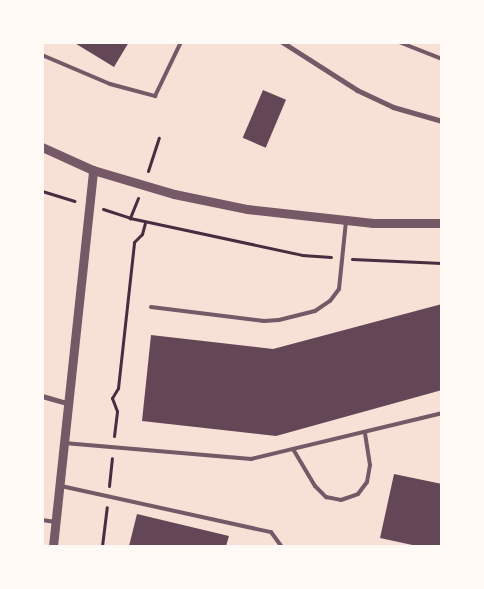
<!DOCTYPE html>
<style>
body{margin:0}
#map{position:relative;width:484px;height:589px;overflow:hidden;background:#f7e1d7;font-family:"Public Sans",sans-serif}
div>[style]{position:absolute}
.building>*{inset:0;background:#644757;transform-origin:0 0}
.path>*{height:3px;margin:-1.5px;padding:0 1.5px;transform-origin:1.5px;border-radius:1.5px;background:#4a2c40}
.service>*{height:4px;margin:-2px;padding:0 2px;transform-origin:2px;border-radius:2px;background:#755966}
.minor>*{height:5px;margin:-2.5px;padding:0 2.5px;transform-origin:2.5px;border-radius:2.5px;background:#755966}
.tertiary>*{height:9px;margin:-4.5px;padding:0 4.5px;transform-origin:4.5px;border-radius:4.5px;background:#755966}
span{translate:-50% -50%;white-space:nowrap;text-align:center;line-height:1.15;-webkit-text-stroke:5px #fffaf5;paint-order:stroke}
.frame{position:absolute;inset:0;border:44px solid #fffaf5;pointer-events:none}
</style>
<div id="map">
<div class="building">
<i style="clip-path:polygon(73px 42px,129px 42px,114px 67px)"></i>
<i style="left:263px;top:90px;width:25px;height:52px;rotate:23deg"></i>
<i style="clip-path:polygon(442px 304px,442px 390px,276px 436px,142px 421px,151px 335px,273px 349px)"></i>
<i style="clip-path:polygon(394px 474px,442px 484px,442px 546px,417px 546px,380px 538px)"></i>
<i style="clip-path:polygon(137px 514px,229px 536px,226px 546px,129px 546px)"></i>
</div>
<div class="path">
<i style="left:148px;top:171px;width:35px;rotate:-72deg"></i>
<i style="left:42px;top:191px;width:34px;rotate:17deg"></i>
<i style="left:138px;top:198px;width:22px;rotate:112deg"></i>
<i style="left:130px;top:218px;width:176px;rotate:12.1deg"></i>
<i style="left:302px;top:255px;width:29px;rotate:4deg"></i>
<i style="left:103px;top:209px;width:28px;rotate:18deg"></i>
<i style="left:42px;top:259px;width:10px;rotate:90deg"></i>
<i style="left:352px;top:259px;width:90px;rotate:2.5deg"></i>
<i style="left:114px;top:436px;width:25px;rotate:-83deg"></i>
<i style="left:117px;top:411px;width:14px;rotate:-111deg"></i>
<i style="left:112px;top:398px;width:12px;rotate:-59deg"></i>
<i style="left:118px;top:388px;width:147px;rotate:-83.7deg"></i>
<i style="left:134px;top:242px;width:11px;rotate:-45deg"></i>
<i style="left:142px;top:234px;width:11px;rotate:-75deg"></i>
<i style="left:109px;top:486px;width:28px;rotate:-84deg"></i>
<i style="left:102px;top:546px;width:39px;rotate:-83deg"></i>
</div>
<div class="service">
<i style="left:399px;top:42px;width:46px;rotate:21.6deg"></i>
<i style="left:42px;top:55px;width:74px;rotate:23.1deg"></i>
<i style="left:110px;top:84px;width:47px;rotate:14.9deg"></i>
<i style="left:155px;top:96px;width:60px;rotate:-64.3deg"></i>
<i style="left:151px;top:307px;width:114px;rotate:7.1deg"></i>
<i style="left:264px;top:321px;width:15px;rotate:-4deg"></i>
<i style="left:279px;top:320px;width:37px;rotate:-14deg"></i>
<i style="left:315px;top:311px;width:18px;rotate:-34deg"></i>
<i style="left:330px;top:301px;width:15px;rotate:-53deg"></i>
<i style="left:339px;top:289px;width:68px;rotate:-84.1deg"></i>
<i style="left:64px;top:443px;width:188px;rotate:4.9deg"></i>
<i style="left:251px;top:459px;width:196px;rotate:-13.5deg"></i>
<i style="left:293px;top:449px;width:43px;rotate:59.3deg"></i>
<i style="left:315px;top:486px;width:16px;rotate:45deg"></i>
<i style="left:326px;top:497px;width:15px;rotate:11deg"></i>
<i style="left:341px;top:500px;width:18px;rotate:-19deg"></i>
<i style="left:358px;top:494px;width:15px;rotate:-53deg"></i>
<i style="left:367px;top:482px;width:17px;rotate:-80deg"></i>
<i style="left:370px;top:465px;width:33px;rotate:-99deg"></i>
<i style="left:61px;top:486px;width:215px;rotate:12.4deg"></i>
<i style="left:271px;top:532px;width:17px;rotate:54deg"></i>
<i style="left:42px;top:520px;width:14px;rotate:8deg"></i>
</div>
<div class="minor">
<i style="left:282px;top:42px;width:89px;rotate:32.6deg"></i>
<i style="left:357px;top:90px;width:40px;rotate:25deg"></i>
<i style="left:393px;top:107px;width:51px;rotate:15.9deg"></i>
<i style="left:42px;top:396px;width:26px;rotate:16deg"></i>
</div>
<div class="tertiary">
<i style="left:42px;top:147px;width:56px;rotate:24.3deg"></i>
<i style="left:93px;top:170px;width:84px;rotate:16.5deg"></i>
<i style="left:174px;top:194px;width:75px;rotate:11.6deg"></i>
<i style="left:247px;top:209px;width:127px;rotate:6.3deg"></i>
<i style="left:373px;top:223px;width:69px"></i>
<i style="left:53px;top:546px;width:378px;rotate:-83.9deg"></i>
</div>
<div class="frame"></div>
</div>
